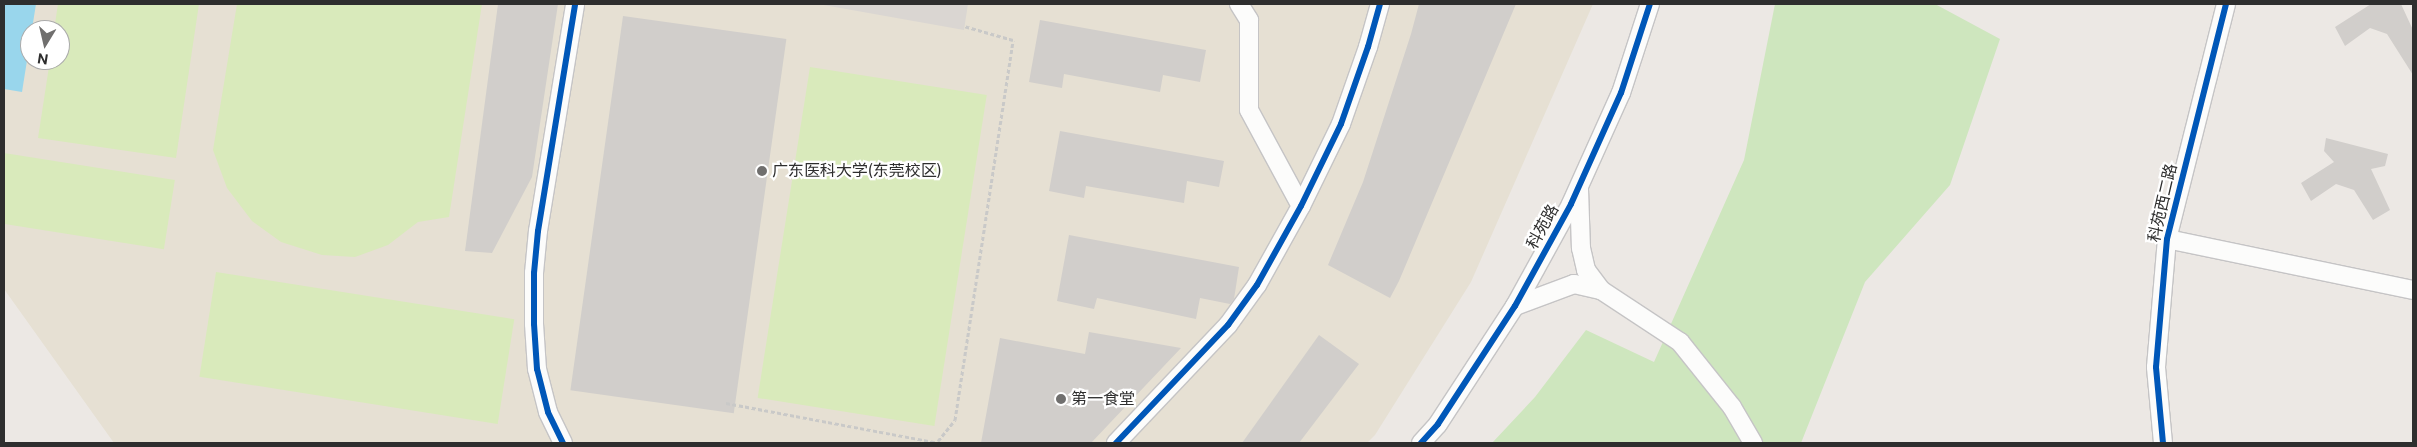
<!DOCTYPE html>
<meta charset="utf-8">
<style>
body{margin:0}
#map{position:relative;width:2417px;height:447px;overflow:hidden;background:#ece8e4;font-family:"Public Sans","Noto Sans SC",sans-serif}
div>[style]{position:absolute}
.education>*{inset:0;background:#e6e0d3}
.green>*{inset:0;background:#cee6be}
.pitch>*{inset:0;background:#d9eabb;transform-origin:0 0}
.plaza>*{inset:0;background:#dad6d2}
.water>*{inset:0;background:#99d6ec}
.building>*{inset:0;background:#d1cecb;transform-origin:0 0}
.path>*{height:3px;margin-top:-1.5px;transform-origin:0;background:repeating-linear-gradient(90deg,#c9c9c8 0 4px,transparent 0 6.5px)}
.roads{filter:drop-shadow(1px 0 #c5c4c5) drop-shadow(-1px 0 #c5c4c5) drop-shadow(0 1px #c5c4c5) drop-shadow(0 -1px #c5c4c5)}
.minor>*{height:18px;margin:-9px;padding:0 9px;transform-origin:9px;border-radius:9px;background:#fcfcfb}
.cycleway>*{height:6px;margin:-3px;padding:0 3px;transform-origin:3px;border-radius:3px;background:#0057b8}
.dots>*{width:14px;height:14px;translate:-50% -50%;box-sizing:border-box;border:2px solid #fff;border-radius:50%}
span{translate:-50% -50%;white-space:nowrap;text-align:center;line-height:1.15;-webkit-text-stroke:4.5px #fff;paint-order:stroke}
.poi-label{font-size:16px;color:#2e2e2e}
.left{translate:0 -50%;text-align:left}
.street-label{font-size:16px;color:#2e2e2e}
.frame{position:absolute;inset:0;border:5px solid #2e2e2e;pointer-events:none}
.north{position:absolute;left:20px;top:20px;width:50px;height:50px;box-sizing:border-box;background:#fff;border:1px solid #ababab;border-radius:50%;rotate:189deg;font-size:14px;font-weight:700;line-height:20px;text-align:center;color:#2e2e2e}
.north::after{content:'';display:block;margin:auto;width:18px;height:22px;background:#706f6e;clip-path:polygon(50% 0,100% 100%,50% 72%,0 100%)}
</style>
<div id="map">
<div class="education">
<i style="clip-path:polygon(evenodd,4px 4px,1593px 4px,1471px 282px,1375px 435px,1367px 443px,114px 443px,4px 289px,4px 4px,30px 30px,60px 30px,60px 60px,30px 60px,30px 30px)"></i>
</div>
<div class="green">
<i style="clip-path:polygon(1775px 4px,1935px 4px,2000px 39px,1950px 185px,1865px 282px,1801px 443px,1492px 443px,1535px 397px,1586px 330px,1654px 362px,1744px 160px)"></i>
</div>
<div class="pitch">
<i style="clip-path:polygon(58px 4px,199px 4px,176px 158px,38px 138px,50px 60px,60px 60px,60px 30px,54px 30px)"></i>
<i style="clip-path:polygon(237px 4px,482px 4px,449px 217px,418px 222px,388px 245px,355px 257px,322px 255px,281px 242px,252px 221px,227px 188px,213px 150px)"></i>
<i style="left:810px;top:67px;width:179px;height:335px;rotate:9deg"></i>
<i style="left:4px;top:153px;width:173px;height:70px;rotate:9deg"></i>
<i style="left:216px;top:272px;width:302px;height:106px;rotate:9deg"></i>
</div>
<div class="plaza">
<i style="clip-path:polygon(818px 4px,968px 4px,964px 30px)"></i>
</div>
<div class="water">
<i style="clip-path:polygon(4px 4px,36px 4px,22px 92px,4px 89px)"></i>
</div>
<div class="building">
<i style="clip-path:polygon(498px 4px,558px 4px,532px 177px,492px 253px,465px 251px)"></i>
<i style="clip-path:polygon(1419px 4px,1516px 4px,1399px 281px,1390px 298px,1328px 265px,1363px 182px,1411px 34px)"></i>
<i style="clip-path:polygon(2371px 4px,2401px 4px,2413px 30px,2413px 75px,2387px 34px,2370px 28px,2345px 46px,2335px 27px)"></i>
<i style="left:623px;top:16px;width:165px;height:378px;rotate:8deg"></i>
<i style="clip-path:polygon(1040px 20px,1206px 50px,1200px 82px,1163px 75px,1160px 92px,1064px 74px,1062px 88px,1029px 82px)"></i>
<i style="clip-path:polygon(1060px 131px,1224px 161px,1219px 187px,1187px 181px,1184px 203px,1086px 186px,1084px 198px,1049px 191px)"></i>
<i style="clip-path:polygon(2326px 138px,2388px 154px,2385px 166px,2371px 169px,2390px 210px,2373px 220px,2354px 190px,2336px 184px,2311px 201px,2301px 183px,2334px 162px,2324px 151px)"></i>
<i style="clip-path:polygon(1069px 235px,1239px 267px,1234px 299px,1230px 304px,1200px 298px,1196px 319px,1097px 298px,1094px 309px,1057px 301px)"></i>
<i style="clip-path:polygon(1089px 332px,1181px 348px,1091px 443px,981px 443px,1000px 338px,1085px 354px)"></i>
<i style="clip-path:polygon(1319px 335px,1359px 364px,1299px 443px,1242px 443px)"></i>
</div>
<div class="path">
<i style="left:726px;top:403px;width:218px;rotate:10.6deg"></i>
<i style="left:938px;top:441px;width:27px;rotate:-51deg"></i>
<i style="left:955px;top:420px;width:384px;rotate:-81.3deg"></i>
<i style="left:1013px;top:40px;width:51px;rotate:-164.1deg"></i>
</div>
<div class="roads">
<div class="minor">
<i style="left:1239px;top:4px;width:19px;rotate:58deg"></i>
<i style="left:1249px;top:20px;width:90px;rotate:90deg"></i>
<i style="left:1249px;top:110px;width:109px;rotate:61.6deg"></i>
<i style="left:1579px;top:189px;width:59px;rotate:88.1deg"></i>
<i style="left:1581px;top:248px;width:23px;rotate:77deg"></i>
<i style="left:1586px;top:270px;width:25px;rotate:53deg"></i>
<i style="left:1601px;top:290px;width:95px;rotate:33.4deg"></i>
<i style="left:1680px;top:342px;width:83px;rotate:51.3deg"></i>
<i style="left:1732px;top:407px;width:42px;rotate:59.7deg"></i>
<i style="left:2167px;top:239px;width:251px;rotate:11.7deg"></i>
<i style="left:1515px;top:306px;width:63px;rotate:-20.4deg"></i>
<i style="left:1574px;top:284px;width:28px;rotate:13deg"></i>
<i style="left:563px;top:443px;width:34px;rotate:-116deg"></i>
<i style="left:548px;top:412px;width:44px;rotate:-104.3deg"></i>
<i style="left:537px;top:369px;width:45px;rotate:-93.8deg"></i>
<i style="left:534px;top:324px;width:51px;rotate:-90deg"></i>
<i style="left:534px;top:273px;width:42px;rotate:-84.6deg"></i>
<i style="left:538px;top:231px;width:230px;rotate:-80.7deg"></i>
<i style="left:1116px;top:443px;width:163px;rotate:-46.5deg"></i>
<i style="left:1228px;top:325px;width:49px;rotate:-54.1deg"></i>
<i style="left:1257px;top:285px;width:90px;rotate:-60.9deg"></i>
<i style="left:1301px;top:206px;width:91px;rotate:-64deg"></i>
<i style="left:1341px;top:124px;width:82px;rotate:-70.7deg"></i>
<i style="left:1368px;top:47px;width:45px;rotate:-74.4deg"></i>
<i style="left:1421px;top:443px;width:25px;rotate:-48deg"></i>
<i style="left:1438px;top:424px;width:141px;rotate:-56.9deg"></i>
<i style="left:1515px;top:306px;width:116px;rotate:-61.2deg"></i>
<i style="left:1571px;top:204px;width:122px;rotate:-65.8deg"></i>
<i style="left:1621px;top:93px;width:94px;rotate:-72deg"></i>
<i style="left:2163px;top:443px;width:76px;rotate:-95.3deg"></i>
<i style="left:2156px;top:367px;width:128px;rotate:-85.1deg"></i>
<i style="left:2167px;top:239px;width:242px;rotate:-75.9deg"></i>
</div>
</div>
<div class="cycleway">
<i style="left:563px;top:443px;width:34px;rotate:-116deg"></i>
<i style="left:548px;top:412px;width:44px;rotate:-104.3deg"></i>
<i style="left:537px;top:369px;width:45px;rotate:-93.8deg"></i>
<i style="left:534px;top:324px;width:51px;rotate:-90deg"></i>
<i style="left:534px;top:273px;width:42px;rotate:-84.6deg"></i>
<i style="left:538px;top:231px;width:230px;rotate:-80.7deg"></i>
<i style="left:1116px;top:443px;width:163px;rotate:-46.5deg"></i>
<i style="left:1228px;top:325px;width:49px;rotate:-54.1deg"></i>
<i style="left:1257px;top:285px;width:90px;rotate:-60.9deg"></i>
<i style="left:1301px;top:206px;width:91px;rotate:-64deg"></i>
<i style="left:1341px;top:124px;width:82px;rotate:-70.7deg"></i>
<i style="left:1368px;top:47px;width:45px;rotate:-74.4deg"></i>
<i style="left:1421px;top:443px;width:25px;rotate:-48deg"></i>
<i style="left:1438px;top:424px;width:141px;rotate:-56.9deg"></i>
<i style="left:1515px;top:306px;width:116px;rotate:-61.2deg"></i>
<i style="left:1571px;top:204px;width:122px;rotate:-65.8deg"></i>
<i style="left:1621px;top:93px;width:94px;rotate:-72deg"></i>
<i style="left:2163px;top:443px;width:76px;rotate:-95.3deg"></i>
<i style="left:2156px;top:367px;width:128px;rotate:-85.1deg"></i>
<i style="left:2167px;top:239px;width:242px;rotate:-75.9deg"></i>
</div>
<div class="dots">
<i style="left:762px;top:171px;background:#706f6e"></i>
<i style="left:1061px;top:399px;background:#706f6e"></i>
</div>
<div class="poi-label">
<span class="left" style="left:772px;top:171px">广东医科大学(东莞校区)</span>
<span class="left" style="left:1071px;top:399px">第一食堂</span>
</div>
<div class="street-label">
<span style="left:2163px;top:203px;rotate:-77deg">科苑西二路</span>
<span style="left:1543px;top:227px;rotate:-61deg">科苑路</span>
</div>
<div class="frame"></div>
<div class="north">N</div>
</div>
